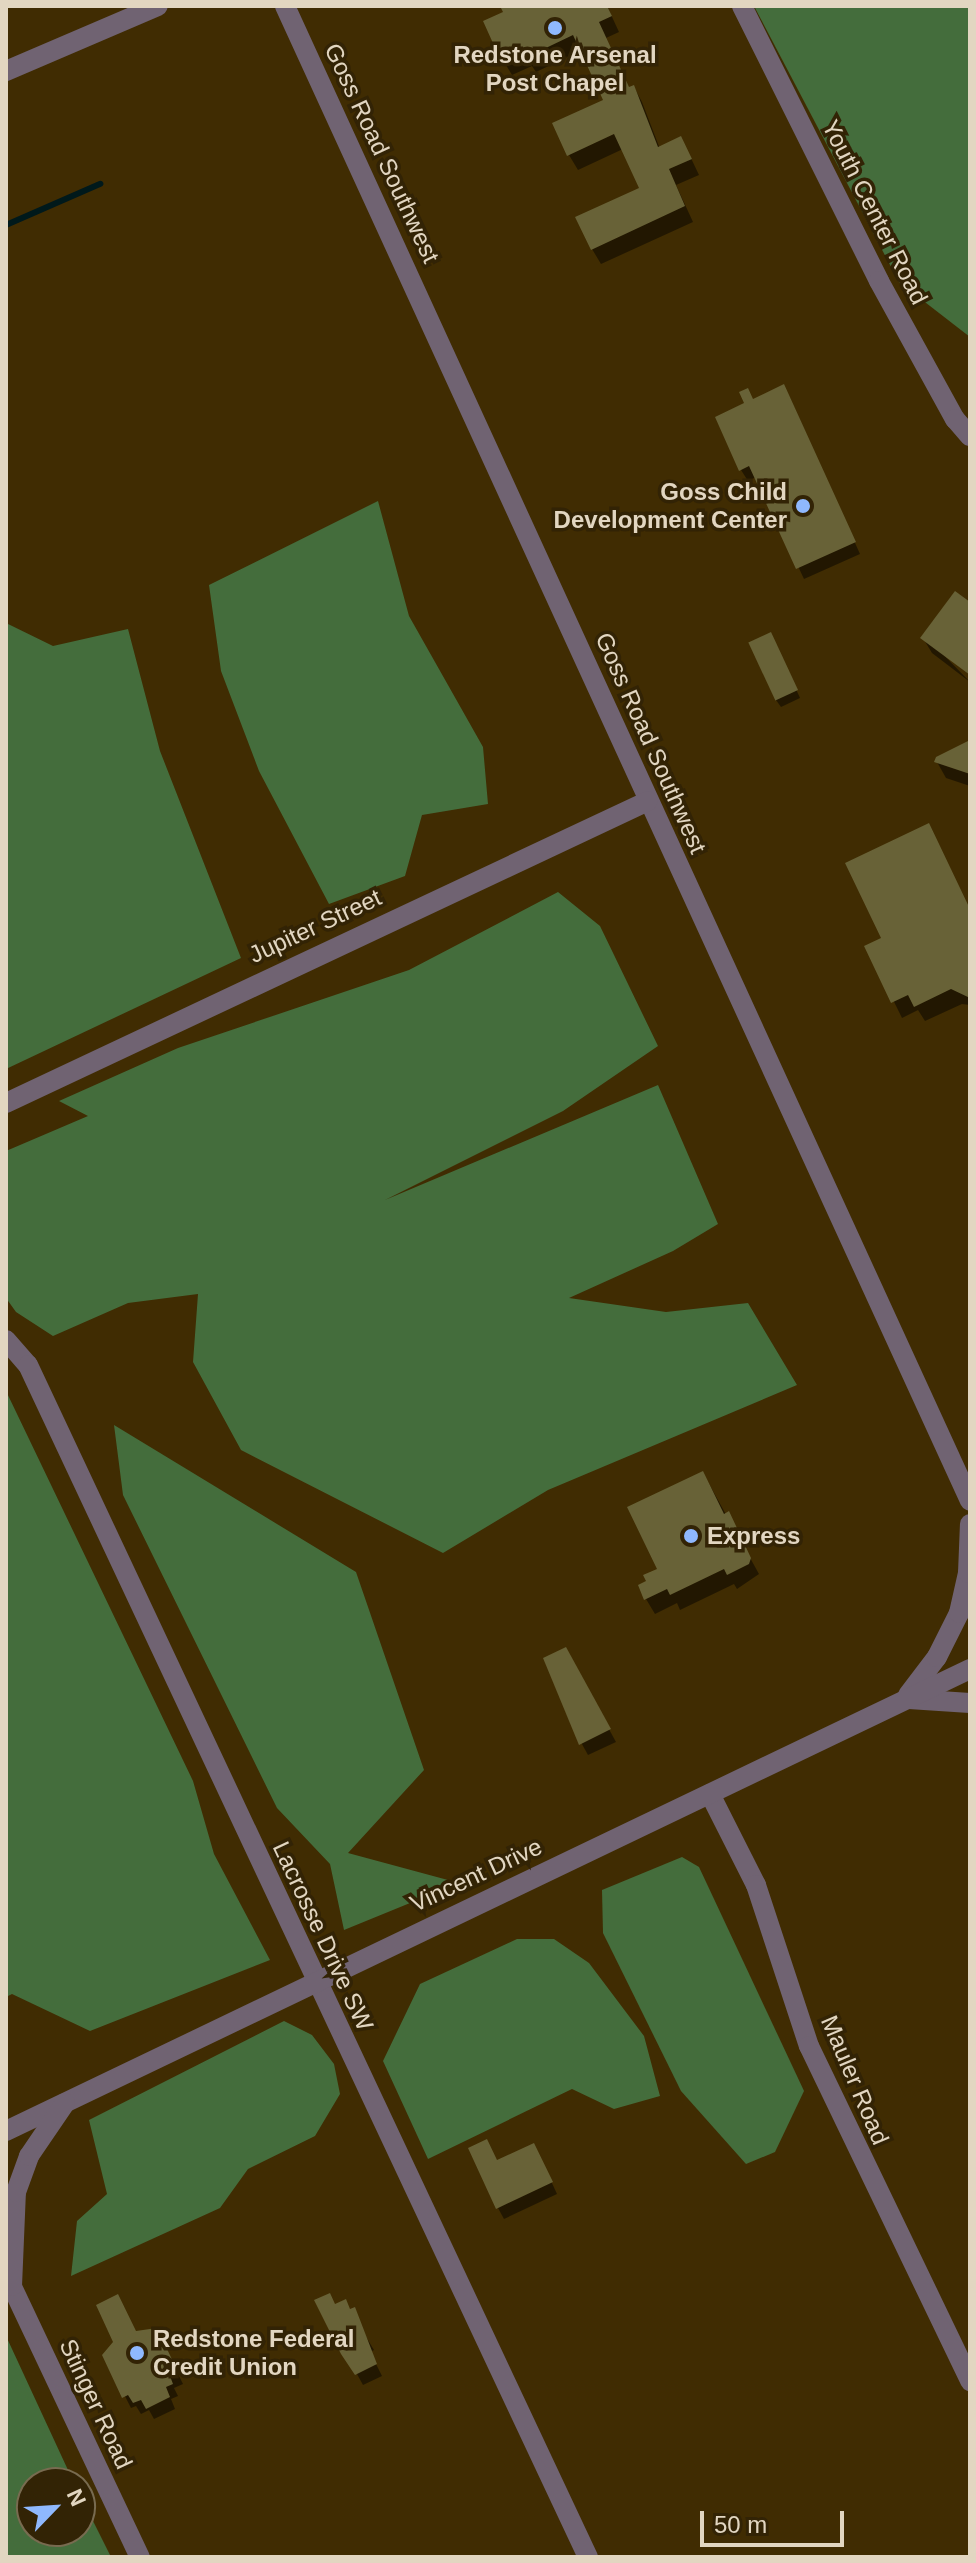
<!DOCTYPE html>
<style>
body{margin:0}
#map{position:relative;width:976px;height:2563px;overflow:hidden;background:#402c02;font-family:Helvetica,sans-serif}
div>[style]{position:absolute}
.forest>*{inset:0;background:#446d3c}
.shadow>*{inset:0;background:#0007}
.stream>*{height:6px;margin:-3px;padding:0 3px;transform-origin:3px;border-radius:3px;background:#00191b}
.building>*{inset:0;background:#686237;transform-origin:0 0}
.minor>*{height:20px;margin:-10px;padding:0 10px;transform-origin:10px;border-radius:10px;background:#706372}
.dots>*{width:22px;height:22px;translate:-50% -50%;box-sizing:border-box;border:4px solid #322305;border-radius:50%}
span{translate:-50% -50%;white-space:nowrap;text-align:center;line-height:1.15;-webkit-text-stroke:7px #322305;paint-order:stroke}
.poi-label{font-size:24px;color:#e2d6c1;font-weight:700}
.right{translate:-100% -50%;text-align:right}
.left{translate:0 -50%;text-align:left}
.street-label{font-size:24px;color:#e2d6c1}
.frame{position:absolute;inset:0;border:8px solid #e2d6c1;pointer-events:none}
.north{position:absolute;left:16px;top:2467px;width:80px;height:80px;box-sizing:border-box;background:#322305;border:2px solid #786b50;border-radius:50%;rotate:65deg;font-size:22px;font-weight:700;line-height:32px;text-align:center;color:#e2d6c1}
.north::after{content:'';display:block;margin:auto;width:28px;height:36px;background:#8fb8fd;clip-path:polygon(50% 0,100% 100%,50% 72%,0 100%)}
.scale{position:absolute;left:700px;top:2511px;width:144px;height:36px;box-sizing:border-box;border:4px solid #e2d6c1;border-top:0;padding-left:10px;font-size:24px;line-height:28px;white-space:nowrap;color:#e2d6c1;-webkit-text-stroke:6px #322305;paint-order:stroke}
</style>
<div id="map">
<div class="forest">
<i style="clip-path:polygon(754px 6px,970px 6px,970px 337px,899px 282px)"></i>
<i style="clip-path:polygon(378px 501px,409px 616px,483px 747px,488px 804px,422px 815px,405px 876px,329px 904px,259px 771px,221px 671px,209px 585px)"></i>
<i style="clip-path:polygon(6px 623px,53px 646px,128px 629px,160px 751px,241px 958px,6px 1069px)"></i>
<i style="clip-path:polygon(558px 892px,600px 926px,658px 1046px,563px 1111px,385px 1200px,658px 1085px,718px 1224px,673px 1251px,569px 1298px,666px 1312px,748px 1303px,797px 1385px,548px 1490px,443px 1553px,241px 1450px,193px 1362px,198px 1294px,128px 1303px,53px 1336px,16px 1312px,6px 1298px,6px 1151px,88px 1116px,59px 1101px,178px 1048px,409px 970px)"></i>
<i style="clip-path:polygon(6px 1391px,193px 1781px,214px 1854px,270px 1960px,90px 2031px,12px 1994px,6px 1997px)"></i>
<i style="clip-path:polygon(114px 1425px,356px 1572px,424px 1770px,348px 1853px,459px 1883px,344px 1930px,330px 1864px,277px 1808px,123px 1495px)"></i>
<i style="clip-path:polygon(682px 1857px,699px 1867px,804px 2091px,775px 2152px,746px 2164px,681px 2091px,603px 1933px,602px 1890px)"></i>
<i style="clip-path:polygon(517px 1939px,554px 1939px,589px 1963px,644px 2036px,660px 2096px,614px 2109px,572px 2089px,428px 2159px,383px 2061px,420px 1984px)"></i>
<i style="clip-path:polygon(284px 2021px,312px 2035px,334px 2064px,340px 2094px,315px 2136px,248px 2169px,220px 2208px,71px 2276px,77px 2221px,107px 2194px,89px 2120px)"></i>
<i style="clip-path:polygon(6px 2336px,74px 2483px,32px 2483px,32px 2531px,80px 2531px,80px 2495px,111px 2557px,6px 2557px)"></i>
</div>
<div class="shadow">
<i style="clip-path:polygon(506px 6px,607px 6px,619px 32px,606px 38px,629px 89px,634px 87px,642px 102px,660px 149px,689px 154px,699px 175px,676px 185px,693px 222px,601px 264px,592px 249px,642px 189px,623px 149px,578px 170px,569px 155px,605px 101px,582px 50px,536px 72px,532px 66px,512px 75px,503px 60px)"></i>
<i style="clip-path:polygon(790px 398px,860px 554px,804px 579px,756px 477px,748px 481px,741px 470px,753px 401px)"></i>
<i style="clip-path:polygon(970px 604px,970px 672px,933px 644px,970px 682px,932px 653px,923px 638px)"></i>
<i style="clip-path:polygon(775px 642px,800px 698px,781px 707px,776px 700px)"></i>
<i style="clip-path:polygon(970px 742px,970px 786px,946px 778px,937px 762px)"></i>
<i style="clip-path:polygon(970px 910px,970px 1005px,962px 1004px,925px 1021px,918px 1010px,902px 1018px,867px 947px)"></i>
<i style="clip-path:polygon(703px 1473px,759px 1574px,737px 1589px,734px 1584px,680px 1610px,677px 1603px,655px 1614px,646px 1599px)"></i>
<i style="clip-path:polygon(565px 1649px,616px 1742px,588px 1755px,572px 1726px)"></i>
<i style="clip-path:polygon(540px 2157px,557px 2194px,504px 2219px,498px 2208px,497px 2163px)"></i>
<i style="clip-path:polygon(317px 2301px,335px 2306px,345px 2302px,374px 2350px,370px 2352px,382px 2376px,363px 2385px)"></i>
<i style="clip-path:polygon(136px 2333px,162px 2342px,183px 2384px,174px 2388px,178px 2396px,171px 2399px,175px 2409px,154px 2419px,149px 2410px,141px 2414px,136px 2406px,131px 2408px,104px 2355px)"></i>
</div>
<div class="stream">
<i style="left:6px;top:225px;width:103px;rotate:-23.6deg"></i>
</div>
<div class="building">
<i style="clip-path:polygon(500px 6px,607px 6px,612px 16px,599px 22px,629px 87px,634px 85px,658px 147px,681px 136px,692px 159px,669px 169px,685px 206px,591px 250px,575px 217px,639px 188px,614px 134px,567px 156px,552px 123px,603px 100px,573px 35px,525px 58px,522px 51px,501px 61px,483px 21px,503px 12px)"></i>
<i style="clip-path:polygon(784px 384px,856px 542px,796px 569px,749px 466px,739px 471px,715px 417px,744px 403px,739px 392px,748px 388px,753px 399px)"></i>
<i style="clip-path:polygon(955px 591px,970px 602px,970px 675px,920px 638px)"></i>
<i style="left:771px;top:632px;width:64px;height:25px;rotate:65deg"></i>
<i style="clip-path:polygon(970px 740px,970px 774px,934px 762px,936px 757px)"></i>
<i style="clip-path:polygon(929px 823px,970px 909px,970px 998px,951px 989px,914px 1007px,908px 995px,891px 1003px,864px 946px,881px 938px,845px 863px)"></i>
<i style="clip-path:polygon(703px 1471px,724px 1514px,729px 1511px,751px 1558px,749px 1564px,727px 1575px,724px 1569px,670px 1595px,667px 1589px,644px 1600px,638px 1585px,646px 1581px,643px 1575px,657px 1569px,627px 1507px)"></i>
<i style="clip-path:polygon(566px 1647px,611px 1729px,579px 1745px,543px 1658px)"></i>
<i style="clip-path:polygon(487px 2139px,497px 2160px,534px 2143px,553px 2182px,496px 2209px,468px 2148px)"></i>
<i style="clip-path:polygon(330px 2293px,335px 2304px,346px 2299px,350px 2309px,355px 2307px,377px 2364px,355px 2375px,341px 2354px,314px 2300px)"></i>
<i style="clip-path:polygon(118px 2294px,136px 2331px,157px 2328px,178px 2372px,170px 2376px,173px 2384px,166px 2387px,170px 2397px,146px 2409px,141px 2400px,133px 2403px,128px 2395px,122px 2398px,102px 2355px,113px 2342px,96px 2305px)"></i>
</div>
<div class="minor">
<i style="left:285px;top:6px;width:1644px;rotate:65.38deg"></i>
<i style="left:742px;top:6px;width:307px;rotate:63.5deg"></i>
<i style="left:879px;top:281px;width:158px;rotate:61.2deg"></i>
<i style="left:955px;top:419px;width:23px;rotate:49deg"></i>
<i style="left:6px;top:71px;width:165px;rotate:-23.2deg"></i>
<i style="left:6px;top:1103px;width:709px;rotate:-25.19deg"></i>
<i style="left:6px;top:1340px;width:33px;rotate:49deg"></i>
<i style="left:28px;top:1365px;width:1317px;rotate:64.84deg"></i>
<i style="left:908px;top:1695px;width:48px;rotate:-52.7deg"></i>
<i style="left:937px;top:1657px;width:49px;rotate:-63.4deg"></i>
<i style="left:959px;top:1613px;width:41px;rotate:-77.3deg"></i>
<i style="left:968px;top:1573px;width:49px;rotate:-87.7deg"></i>
<i style="left:909px;top:1699px;width:61px;rotate:3.8deg"></i>
<i style="left:710px;top:1794px;width:102px;rotate:63.2deg"></i>
<i style="left:756px;top:1885px;width:169px;rotate:71.8deg"></i>
<i style="left:809px;top:2046px;width:372px;rotate:64.3deg"></i>
<i style="left:6px;top:2131px;width:1069px;rotate:-25.61deg"></i>
<i style="left:6px;top:2274px;width:313px;rotate:64.7deg"></i>
<i style="left:12px;top:2286px;width:94px;rotate:-87.6deg"></i>
<i style="left:16px;top:2192px;width:38px;rotate:-70deg"></i>
<i style="left:29px;top:2156px;width:64px;rotate:-55.8deg"></i>
</div>
<div class="dots">
<i style="left:555px;top:28px;background:#8fb8fd"></i>
<i style="left:803px;top:506px;background:#8fb8fd"></i>
<i style="left:691px;top:1536px;background:#8fb8fd"></i>
<i style="left:137px;top:2353px;background:#8fb8fd"></i>
</div>
<div class="poi-label">
<span style="left:555px;top:69px">Redstone Arsenal<br>Post Chapel</span>
<span class="right" style="left:787px;top:506px">Goss Child<br>Development Center</span>
<span class="left" style="left:707px;top:1536px">Express</span>
<span class="left" style="left:153px;top:2353px">Redstone Federal<br>Credit Union</span>
</div>
<div class="street-label">
<span style="left:382px;top:153px;rotate:65deg">Goss Road Southwest</span>
<span style="left:875px;top:212px;rotate:63deg">Youth Center Road</span>
<span style="left:651px;top:743px;rotate:66deg">Goss Road Southwest</span>
<span style="left:315px;top:926px;rotate:-25deg">Jupiter Street</span>
<span style="left:476px;top:1875px;rotate:-25deg">Vincent Drive</span>
<span style="left:323px;top:1936px;rotate:65deg">Lacrosse Drive SW</span>
<span style="left:855px;top:2080px;rotate:67deg">Mauler Road</span>
<span style="left:96px;top:2404px;rotate:65deg">Stinger Road</span>
</div>
<div class="frame"></div>
<div class="north">N</div>
<div class="scale">50 m</div>
</div>
